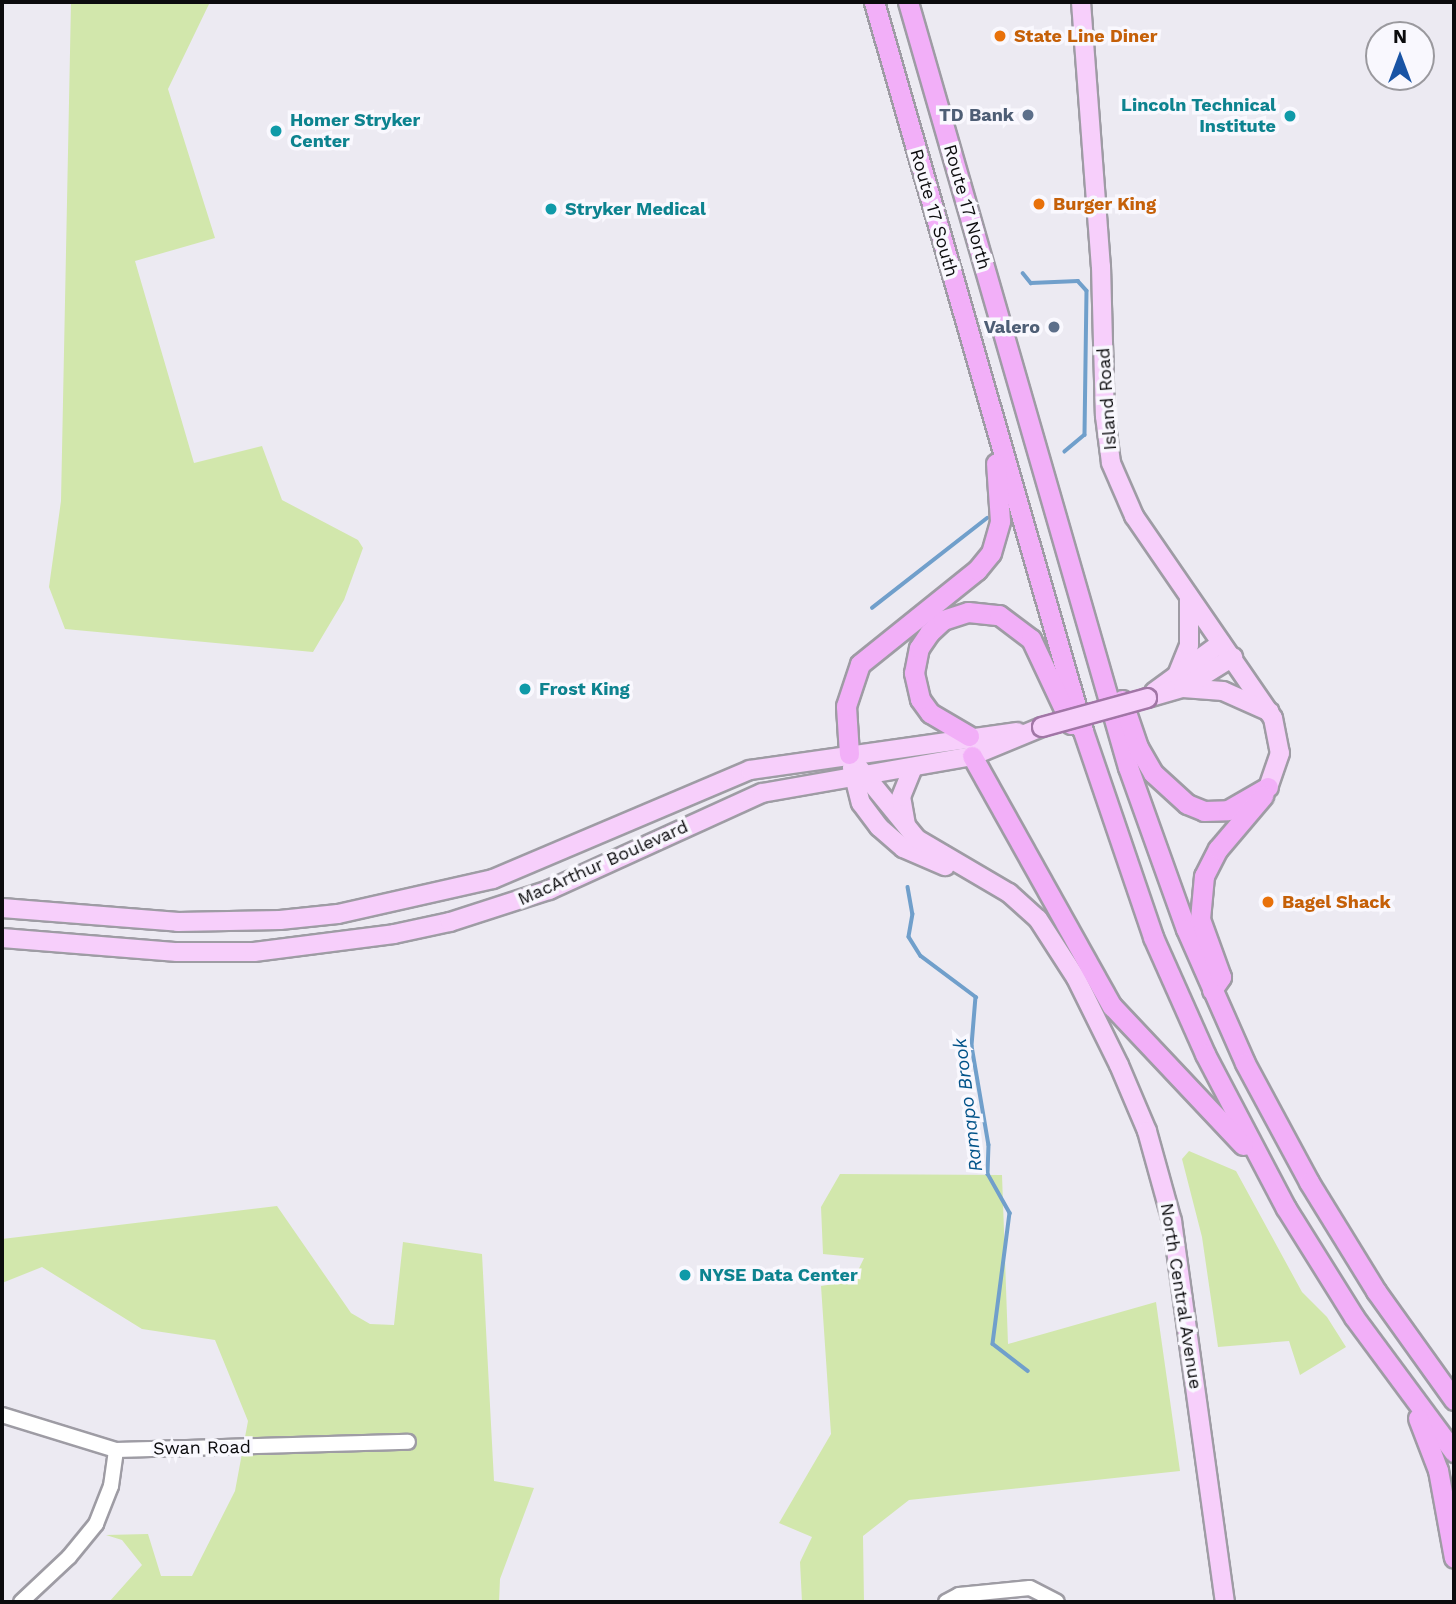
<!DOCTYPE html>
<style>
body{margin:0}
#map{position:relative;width:1456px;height:1604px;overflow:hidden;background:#eceaf2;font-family:"Work Sans",sans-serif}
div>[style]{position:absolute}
.green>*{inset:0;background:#d2e7ac}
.stream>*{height:3.5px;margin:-1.75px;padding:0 1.75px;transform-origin:1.75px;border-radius:1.75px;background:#709fcb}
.roads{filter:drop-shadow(2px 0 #9e9ca4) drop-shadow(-2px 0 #9e9ca4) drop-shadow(0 2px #9e9ca4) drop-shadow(0 -2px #9e9ca4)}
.minor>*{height:14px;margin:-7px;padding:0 7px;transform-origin:7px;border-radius:7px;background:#fff}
.major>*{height:18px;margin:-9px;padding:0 9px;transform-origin:9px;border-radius:9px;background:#f7cffb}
.highway>*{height:19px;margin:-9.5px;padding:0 9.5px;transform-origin:9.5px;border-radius:9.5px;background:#f2aff8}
.bridges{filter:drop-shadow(2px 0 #a176a6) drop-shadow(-2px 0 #a176a6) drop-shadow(0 2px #a176a6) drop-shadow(0 -2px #a176a6)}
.major-bridge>*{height:18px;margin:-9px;padding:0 9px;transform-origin:9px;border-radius:9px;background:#f7cffb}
.dots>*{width:19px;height:19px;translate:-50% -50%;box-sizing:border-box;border:4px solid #f9f8fe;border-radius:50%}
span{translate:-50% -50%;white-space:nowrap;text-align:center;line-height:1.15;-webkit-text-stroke:7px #f9f8fe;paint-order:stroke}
.food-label{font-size:18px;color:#c56008;font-weight:700}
.left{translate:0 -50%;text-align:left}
.culture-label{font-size:18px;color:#0d838f;font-weight:700}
.right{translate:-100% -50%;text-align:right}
.service-label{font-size:18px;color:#4e5e75;font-weight:700}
.street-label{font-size:18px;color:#0b0b0d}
.water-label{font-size:19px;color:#025389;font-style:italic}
.frame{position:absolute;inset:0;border:4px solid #0b0b0d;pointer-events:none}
.north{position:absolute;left:1365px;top:21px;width:70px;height:70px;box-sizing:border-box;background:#f9f8fe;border:2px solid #9a999e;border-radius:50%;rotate:0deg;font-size:19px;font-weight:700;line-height:28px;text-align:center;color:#0b0b0d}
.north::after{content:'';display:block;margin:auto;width:24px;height:32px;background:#1954a5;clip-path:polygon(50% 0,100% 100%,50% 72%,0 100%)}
</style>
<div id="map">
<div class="green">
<i style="clip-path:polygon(71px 2px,210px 2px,168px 89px,215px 238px,135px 261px,194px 463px,262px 446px,282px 500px,358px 540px,363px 548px,344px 600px,313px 652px,65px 629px,49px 587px,61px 501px)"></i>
<i style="clip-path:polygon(1189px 1151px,1236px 1171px,1302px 1292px,1327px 1317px,1346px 1347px,1300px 1375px,1289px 1341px,1218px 1347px,1202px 1237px,1182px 1159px)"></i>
<i style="clip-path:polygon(840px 1174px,1002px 1175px,1008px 1344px,1156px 1302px,1180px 1471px,909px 1500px,863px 1536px,864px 1602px,802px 1602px,800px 1562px,812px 1537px,779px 1523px,831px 1434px,821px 1286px,853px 1281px,864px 1258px,823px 1254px,821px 1207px)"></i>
<i style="clip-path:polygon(277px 1206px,351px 1313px,370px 1324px,394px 1325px,403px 1242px,482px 1254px,494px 1481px,534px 1488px,500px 1579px,499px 1602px,109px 1602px,142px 1565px,122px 1540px,106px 1535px,148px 1534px,161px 1576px,192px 1576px,235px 1491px,248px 1421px,215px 1340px,142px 1329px,42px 1267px,2px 1283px,2px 1239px)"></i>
</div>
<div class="stream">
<i style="left:1023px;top:273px;width:13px;rotate:51deg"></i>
<i style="left:1031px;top:283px;width:47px;rotate:-2.4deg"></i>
<i style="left:1078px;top:281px;width:13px;rotate:48deg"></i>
<i style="left:1087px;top:291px;width:144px;rotate:90.8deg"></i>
<i style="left:1085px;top:435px;width:26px;rotate:140deg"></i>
<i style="left:872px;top:608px;width:146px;rotate:-38deg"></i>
<i style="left:908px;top:887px;width:27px;rotate:80deg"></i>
<i style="left:913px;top:914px;width:23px;rotate:100deg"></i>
<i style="left:909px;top:937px;width:22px;rotate:58deg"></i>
<i style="left:921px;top:956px;width:69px;rotate:36.7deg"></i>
<i style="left:976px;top:997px;width:49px;rotate:94.7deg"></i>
<i style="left:972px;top:1046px;width:100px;rotate:80.3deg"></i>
<i style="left:989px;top:1145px;width:29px;rotate:92deg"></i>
<i style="left:988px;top:1174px;width:45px;rotate:60.6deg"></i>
<i style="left:1010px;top:1213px;width:132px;rotate:97.4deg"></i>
<i style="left:993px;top:1344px;width:44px;rotate:37.6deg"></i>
</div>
<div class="roads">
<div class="minor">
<i style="left:2px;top:1415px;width:119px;rotate:17.1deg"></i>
<i style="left:116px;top:1450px;width:292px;rotate:-1.6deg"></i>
<i style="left:21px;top:1602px;width:66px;rotate:-43.2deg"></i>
<i style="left:69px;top:1557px;width:43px;rotate:-50.7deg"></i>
<i style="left:96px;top:1524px;width:41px;rotate:-68.5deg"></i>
<i style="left:111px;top:1486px;width:36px;rotate:-82deg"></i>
<i style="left:946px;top:1602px;width:15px;rotate:-28deg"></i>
<i style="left:959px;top:1595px;width:71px;rotate:-5.6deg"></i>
<i style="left:1030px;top:1588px;width:30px;rotate:27deg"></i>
</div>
<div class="major">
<i style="left:1081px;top:2px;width:265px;rotate:85.7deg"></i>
<i style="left:1101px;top:266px;width:150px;rotate:88.5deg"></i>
<i style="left:1105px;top:416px;width:47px;rotate:82.7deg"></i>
<i style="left:1111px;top:463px;width:58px;rotate:66.5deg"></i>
<i style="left:1134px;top:516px;width:245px;rotate:55.5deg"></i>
<i style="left:1273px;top:718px;width:36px;rotate:79deg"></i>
<i style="left:1280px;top:753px;width:36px;rotate:109deg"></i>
<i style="left:1177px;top:675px;width:32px;rotate:-68deg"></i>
<i style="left:1189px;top:645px;width:48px;rotate:-90deg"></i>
<i style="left:1183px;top:688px;width:40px;rotate:4.3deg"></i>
<i style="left:1223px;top:691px;width:51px;rotate:24.1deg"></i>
<i style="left:1154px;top:692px;width:83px;rotate:-36.2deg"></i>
<i style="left:1147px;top:698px;width:37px;rotate:-16deg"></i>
<i style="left:1183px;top:688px;width:59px;rotate:-31.8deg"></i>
<i style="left:852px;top:768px;width:36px;rotate:76deg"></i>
<i style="left:861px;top:803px;width:30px;rotate:53deg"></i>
<i style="left:879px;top:827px;width:32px;rotate:41deg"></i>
<i style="left:903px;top:848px;width:46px;rotate:23.2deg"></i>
<i style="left:859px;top:768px;width:92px;rotate:50.8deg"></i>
<i style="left:917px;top:839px;width:107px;rotate:30.4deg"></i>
<i style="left:1009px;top:893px;width:39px;rotate:42deg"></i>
<i style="left:1038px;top:919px;width:70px;rotate:57.2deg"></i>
<i style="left:1076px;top:978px;width:97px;rotate:63.7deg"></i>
<i style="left:1119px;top:1065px;width:72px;rotate:67deg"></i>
<i style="left:1147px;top:1131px;width:93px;rotate:74.5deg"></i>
<i style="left:1172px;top:1221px;width:385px;rotate:82.1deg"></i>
<i style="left:906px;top:825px;width:28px;rotate:-100deg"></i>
<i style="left:901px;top:797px;width:32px;rotate:-68deg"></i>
<i style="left:2px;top:908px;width:177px;rotate:4.5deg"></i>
<i style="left:178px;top:922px;width:102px;rotate:-1.1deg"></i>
<i style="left:280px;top:920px;width:58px;rotate:-5.9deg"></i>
<i style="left:338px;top:914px;width:159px;rotate:-12.7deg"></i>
<i style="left:493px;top:879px;width:279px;rotate:-23deg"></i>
<i style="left:750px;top:770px;width:270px;rotate:-8.1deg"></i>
<i style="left:2px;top:938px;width:176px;rotate:4.6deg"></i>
<i style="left:177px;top:952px;width:77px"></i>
<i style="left:254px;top:952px;width:141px;rotate:-7.3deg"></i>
<i style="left:394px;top:934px;width:57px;rotate:-12.1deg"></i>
<i style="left:450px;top:922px;width:104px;rotate:-17.9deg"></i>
<i style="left:549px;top:890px;width:234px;rotate:-24.5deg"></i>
<i style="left:762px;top:793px;width:213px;rotate:-10deg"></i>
<i style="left:972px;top:756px;width:76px;rotate:-22.5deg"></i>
</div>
<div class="highway">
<i style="left:874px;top:2px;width:758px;rotate:74deg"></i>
<i style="left:1083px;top:731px;width:218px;rotate:71.2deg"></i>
<i style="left:1153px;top:937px;width:128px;rotate:66deg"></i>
<i style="left:1205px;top:1054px;width:174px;rotate:62.3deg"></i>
<i style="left:1286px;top:1208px;width:128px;rotate:58deg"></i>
<i style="left:1354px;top:1317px;width:168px;rotate:53.5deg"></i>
<i style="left:908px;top:2px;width:796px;rotate:73.96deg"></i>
<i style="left:1128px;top:767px;width:172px;rotate:70.3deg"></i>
<i style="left:1186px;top:929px;width:146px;rotate:66.2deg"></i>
<i style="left:1245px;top:1063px;width:135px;rotate:61.7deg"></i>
<i style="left:1309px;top:1182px;width:128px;rotate:58.4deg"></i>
<i style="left:1376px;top:1291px;width:134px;rotate:54.4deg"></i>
<i style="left:1122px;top:700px;width:50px;rotate:71.2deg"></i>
<i style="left:1138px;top:747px;width:30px;rotate:60deg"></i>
<i style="left:1153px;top:773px;width:46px;rotate:42.4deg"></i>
<i style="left:1187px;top:804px;width:18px;rotate:22deg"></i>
<i style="left:1204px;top:811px;width:24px;rotate:-2deg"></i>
<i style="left:1228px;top:810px;width:46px;rotate:-29.9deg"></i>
<i style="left:969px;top:736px;width:45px;rotate:-149.5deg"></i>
<i style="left:930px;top:713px;width:17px;rotate:-126deg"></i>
<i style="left:920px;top:699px;width:27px;rotate:-103deg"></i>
<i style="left:914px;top:673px;width:25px;rotate:-79deg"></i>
<i style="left:919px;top:648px;width:18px;rotate:-56deg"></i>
<i style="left:929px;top:633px;width:19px;rotate:-43deg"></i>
<i style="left:943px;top:620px;width:26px;rotate:-18deg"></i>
<i style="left:968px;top:612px;width:31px;rotate:6deg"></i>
<i style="left:999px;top:615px;width:40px;rotate:37deg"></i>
<i style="left:1031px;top:639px;width:94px;rotate:64.8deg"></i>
<i style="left:849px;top:754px;width:48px;rotate:-93.6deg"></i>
<i style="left:846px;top:706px;width:44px;rotate:-71.6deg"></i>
<i style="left:860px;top:664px;width:150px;rotate:-38.8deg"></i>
<i style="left:977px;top:570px;width:22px;rotate:-51deg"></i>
<i style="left:991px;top:553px;width:33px;rotate:-74deg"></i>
<i style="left:1000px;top:521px;width:58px;rotate:-93.9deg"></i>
<i style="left:972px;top:756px;width:287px;rotate:60.8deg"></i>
<i style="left:1112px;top:1006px;width:191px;rotate:46.7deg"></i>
<i style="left:1212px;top:990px;width:16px;rotate:-55deg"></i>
<i style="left:1221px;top:977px;width:62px;rotate:-109.9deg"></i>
<i style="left:1200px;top:919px;width:43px;rotate:-84.7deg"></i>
<i style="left:1204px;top:876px;width:30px;rotate:-63deg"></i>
<i style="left:1218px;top:849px;width:70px;rotate:-49.7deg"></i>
<i style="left:1418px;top:1418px;width:56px;rotate:69deg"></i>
<i style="left:1438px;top:1470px;width:89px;rotate:79.7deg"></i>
</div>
</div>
<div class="bridges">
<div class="major-bridge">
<i style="left:1042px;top:727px;width:109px;rotate:-15.4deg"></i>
</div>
</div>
<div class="dots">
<i style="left:1000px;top:36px;background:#e8710a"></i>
<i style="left:1028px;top:115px;background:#5c6f8a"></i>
<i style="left:1290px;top:116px;background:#0f9aa8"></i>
<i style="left:276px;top:131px;background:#0f9aa8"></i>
<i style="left:1039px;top:204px;background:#e8710a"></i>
<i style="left:551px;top:209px;background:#0f9aa8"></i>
<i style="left:1054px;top:327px;background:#5c6f8a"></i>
<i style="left:525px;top:689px;background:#0f9aa8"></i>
<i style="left:1268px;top:902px;background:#e8710a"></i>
<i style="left:685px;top:1275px;background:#0f9aa8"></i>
</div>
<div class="food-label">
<span class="left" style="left:1014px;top:36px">State Line Diner</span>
<span class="left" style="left:1053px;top:204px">Burger King</span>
<span class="left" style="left:1282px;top:902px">Bagel Shack</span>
</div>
<div class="culture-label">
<span class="right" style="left:1276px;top:116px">Lincoln Technical<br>Institute</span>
<span class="left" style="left:290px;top:131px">Homer Stryker<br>Center</span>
<span class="left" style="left:565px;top:209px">Stryker Medical</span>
<span class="left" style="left:539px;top:689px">Frost King</span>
<span class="left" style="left:699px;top:1275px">NYSE Data Center</span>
</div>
<div class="service-label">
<span class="right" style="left:1014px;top:115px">TD Bank</span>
<span class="right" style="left:1040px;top:327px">Valero</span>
</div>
<div class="street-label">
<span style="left:967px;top:207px;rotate:74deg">Route 17 North</span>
<span style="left:934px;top:213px;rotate:74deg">Route 17 South</span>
<span style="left:1107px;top:399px;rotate:-94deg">Island Road</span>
<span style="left:603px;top:863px;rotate:-24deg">MacArthur Boulevard</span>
<span style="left:1181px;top:1296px;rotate:81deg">North Central Avenue</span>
<span style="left:202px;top:1448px;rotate:-1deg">Swan Road</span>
</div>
<div class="water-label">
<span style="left:968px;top:1105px;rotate:-97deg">Ramapo Brook</span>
</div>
<div class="frame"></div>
<div class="north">N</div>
</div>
